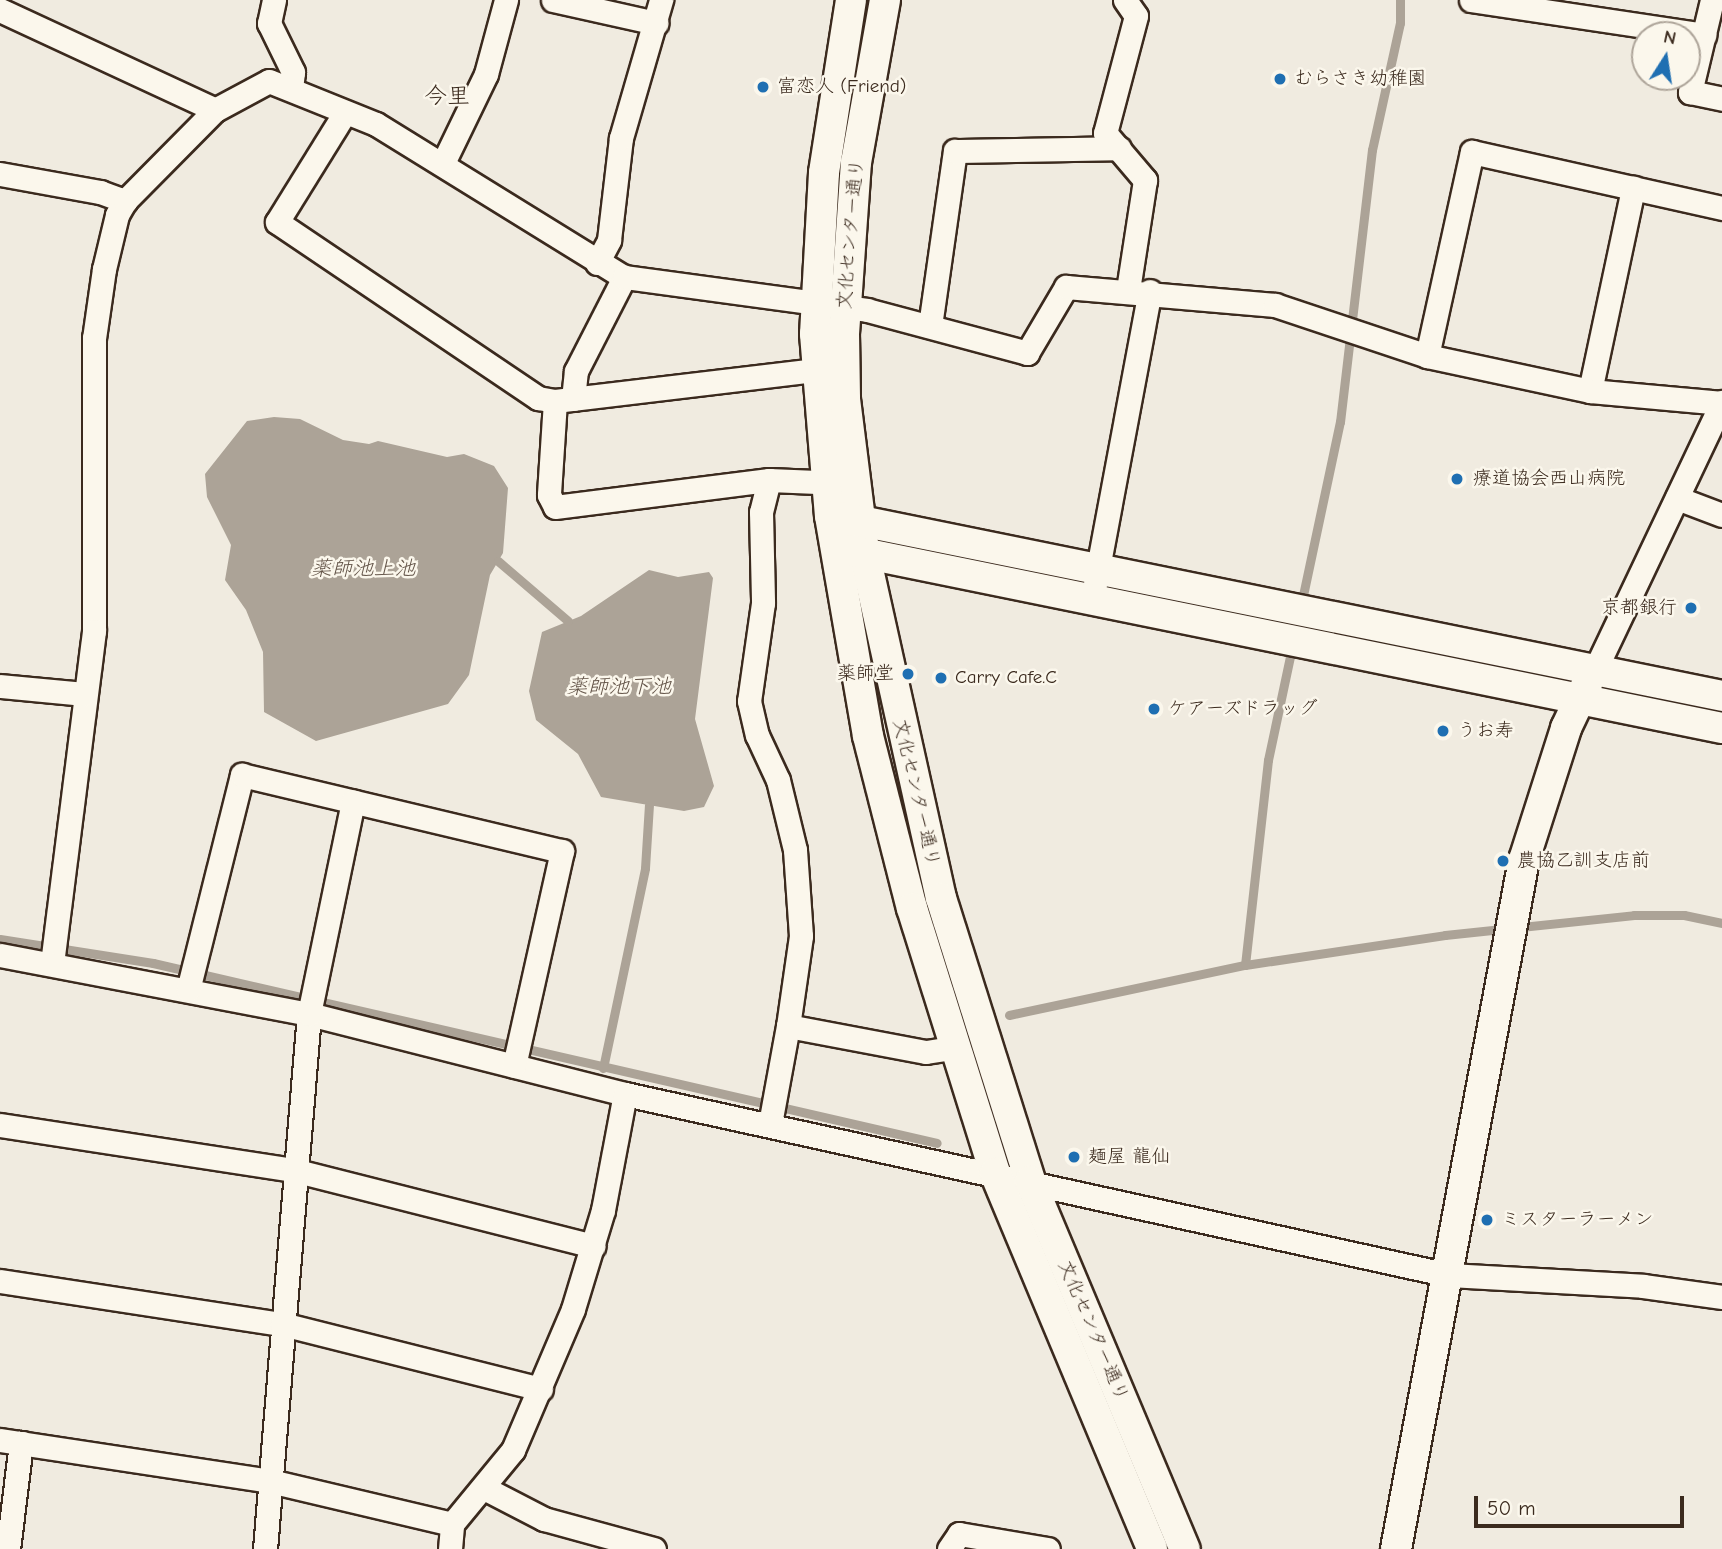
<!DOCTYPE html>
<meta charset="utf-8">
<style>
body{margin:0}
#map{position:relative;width:1722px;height:1549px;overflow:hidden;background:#f0ebe0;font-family:"Comic Neue","Klee One",sans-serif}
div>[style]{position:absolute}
.water>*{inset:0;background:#aca397}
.stream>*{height:9px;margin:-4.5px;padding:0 4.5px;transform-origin:4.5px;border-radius:4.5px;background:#aca397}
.roads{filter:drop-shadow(2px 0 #3b2a1e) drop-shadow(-2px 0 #3b2a1e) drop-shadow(0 2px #3b2a1e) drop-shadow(0 -2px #3b2a1e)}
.minor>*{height:23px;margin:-11.5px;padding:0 11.5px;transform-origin:11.5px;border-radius:11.5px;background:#fbf7ec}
.tertiary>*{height:30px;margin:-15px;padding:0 15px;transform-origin:15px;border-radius:15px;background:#fbf7ec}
.dots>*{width:19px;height:19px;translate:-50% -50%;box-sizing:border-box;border:4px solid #fbf7ec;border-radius:50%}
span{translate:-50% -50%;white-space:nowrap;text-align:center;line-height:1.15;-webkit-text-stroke:5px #fbf7ec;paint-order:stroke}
.poi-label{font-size:19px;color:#3b2a1e}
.left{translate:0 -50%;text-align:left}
.right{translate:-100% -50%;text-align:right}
.street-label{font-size:19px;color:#3b2a1e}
.water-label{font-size:21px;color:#635448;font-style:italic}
.quarter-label{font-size:23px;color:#3b2a1e}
.north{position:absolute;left:1631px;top:21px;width:70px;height:70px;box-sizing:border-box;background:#fbf7ec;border:2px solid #aea59a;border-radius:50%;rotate:12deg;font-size:19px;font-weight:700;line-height:28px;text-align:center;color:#3b2a1e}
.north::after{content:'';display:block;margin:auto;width:24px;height:32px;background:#1f6fb2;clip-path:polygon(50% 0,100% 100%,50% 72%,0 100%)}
.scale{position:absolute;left:1474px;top:1496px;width:210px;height:32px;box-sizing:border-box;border:4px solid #3b2a1e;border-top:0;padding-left:9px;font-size:21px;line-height:24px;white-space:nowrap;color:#3b2a1e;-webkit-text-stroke:5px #fbf7ec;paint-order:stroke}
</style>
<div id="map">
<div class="water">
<i style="clip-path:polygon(274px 417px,300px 419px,343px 440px,369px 444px,378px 441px,447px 457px,464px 454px,494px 466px,508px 488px,503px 553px,490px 575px,469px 675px,448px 704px,316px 741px,264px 712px,263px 652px,246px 610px,225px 580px,231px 545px,207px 497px,205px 474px,247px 421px)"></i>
<i style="clip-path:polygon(649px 570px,678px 577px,709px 572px,713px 578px,695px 719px,714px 786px,704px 807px,684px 811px,601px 797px,578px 754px,536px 720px,529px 691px,542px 632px,581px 616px)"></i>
</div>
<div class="stream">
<i style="left:498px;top:561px;width:92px;rotate:40.6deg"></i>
<i style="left:0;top:939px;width:155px;rotate:8.9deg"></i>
<i style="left:153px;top:963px;width:804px;rotate:12.93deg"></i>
<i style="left:1245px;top:965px;width:206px;rotate:-83.6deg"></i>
<i style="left:1268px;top:760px;width:346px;rotate:-78deg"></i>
<i style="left:1340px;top:422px;width:274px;rotate:-83.3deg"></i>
<i style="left:1372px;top:150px;width:130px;rotate:-77.6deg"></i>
<i style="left:1400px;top:23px;width:23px;rotate:-90deg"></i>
<i style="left:1009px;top:1015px;width:241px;rotate:-12deg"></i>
<i style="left:1245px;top:965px;width:202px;rotate:-8.5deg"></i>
<i style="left:1445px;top:935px;width:190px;rotate:-6deg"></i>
<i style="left:1634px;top:915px;width:50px"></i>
<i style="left:1684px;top:915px;width:39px;rotate:12deg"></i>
<i style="left:603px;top:1068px;width:204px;rotate:-78.1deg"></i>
<i style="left:645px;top:868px;width:63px;rotate:-86.4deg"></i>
</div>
<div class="roads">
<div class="minor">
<i style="left:274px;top:0;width:24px;rotate:102deg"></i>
<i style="left:269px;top:23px;width:55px;rotate:63.9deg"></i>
<i style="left:293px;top:72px;width:17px;rotate:97deg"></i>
<i style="left:553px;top:0;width:106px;rotate:12.6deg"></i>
<i style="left:1125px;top:0;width:19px;rotate:55deg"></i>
<i style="left:1136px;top:16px;width:121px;rotate:104.8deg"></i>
<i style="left:1105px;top:133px;width:62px;rotate:49.6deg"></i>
<i style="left:1145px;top:180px;width:111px;rotate:98.8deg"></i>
<i style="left:1471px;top:0;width:236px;rotate:8.5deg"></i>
<i style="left:1712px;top:0;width:95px;rotate:103.4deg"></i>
<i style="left:1690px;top:92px;width:33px;rotate:12deg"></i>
<i style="left:0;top:10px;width:237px;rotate:24.9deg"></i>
<i style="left:344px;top:114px;width:127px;rotate:121.8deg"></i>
<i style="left:277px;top:222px;width:315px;rotate:34deg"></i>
<i style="left:538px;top:398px;width:17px;rotate:10deg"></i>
<i style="left:555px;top:401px;width:263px;rotate:-6.8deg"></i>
<i style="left:444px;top:161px;width:97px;rotate:-64.2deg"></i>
<i style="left:486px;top:74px;width:77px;rotate:-74.9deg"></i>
<i style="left:0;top:174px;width:102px;rotate:10.2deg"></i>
<i style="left:100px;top:192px;width:27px;rotate:20deg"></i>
<i style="left:125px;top:201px;width:16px;rotate:120deg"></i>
<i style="left:117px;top:215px;width:56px;rotate:103.5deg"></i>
<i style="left:104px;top:269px;width:70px;rotate:98.2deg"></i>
<i style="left:94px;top:338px;width:293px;rotate:90deg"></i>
<i style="left:94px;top:631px;width:335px;rotate:97.2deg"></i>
<i style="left:125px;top:201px;width:128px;rotate:-45.3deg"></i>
<i style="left:215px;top:110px;width:61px;rotate:-28.2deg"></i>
<i style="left:269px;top:81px;width:115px;rotate:21.9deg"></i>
<i style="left:376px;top:124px;width:291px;rotate:31.7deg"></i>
<i style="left:597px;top:263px;width:26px;rotate:-62deg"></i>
<i style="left:609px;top:240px;width:103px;rotate:-83.3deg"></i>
<i style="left:621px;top:138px;width:144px;rotate:-73.8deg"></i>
<i style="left:930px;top:326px;width:177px;rotate:-81.9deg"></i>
<i style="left:955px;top:151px;width:164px;rotate:-1deg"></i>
<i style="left:1427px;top:356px;width:209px;rotate:-77.6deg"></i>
<i style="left:1472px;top:152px;width:256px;rotate:12.6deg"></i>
<i style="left:1590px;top:391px;width:208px;rotate:-78deg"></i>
<i style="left:573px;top:399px;width:28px;rotate:-84deg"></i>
<i style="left:576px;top:371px;width:106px;rotate:-62.9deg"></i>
<i style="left:624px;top:277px;width:245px;rotate:7.7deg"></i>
<i style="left:867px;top:310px;width:166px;rotate:15deg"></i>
<i style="left:1027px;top:353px;width:77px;rotate:-59.4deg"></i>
<i style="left:1066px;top:287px;width:210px;rotate:4.9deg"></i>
<i style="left:1275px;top:305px;width:160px;rotate:18.5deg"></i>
<i style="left:1427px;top:356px;width:167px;rotate:12.1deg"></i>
<i style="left:1590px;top:391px;width:133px;rotate:5.2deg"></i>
<i style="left:555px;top:401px;width:94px;rotate:93.7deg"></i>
<i style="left:549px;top:495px;width:13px;rotate:63deg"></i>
<i style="left:555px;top:507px;width:216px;rotate:-7.2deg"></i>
<i style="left:769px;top:480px;width:72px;rotate:2.4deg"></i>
<i style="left:769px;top:480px;width:33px;rotate:104deg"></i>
<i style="left:761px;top:512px;width:91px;rotate:88.7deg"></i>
<i style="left:763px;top:603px;width:99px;rotate:98.1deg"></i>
<i style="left:749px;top:701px;width:35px;rotate:77deg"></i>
<i style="left:757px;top:735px;width:50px;rotate:65deg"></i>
<i style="left:778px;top:780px;width:72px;rotate:76.3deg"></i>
<i style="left:795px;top:850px;width:86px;rotate:86deg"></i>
<i style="left:801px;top:936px;width:91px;rotate:98.2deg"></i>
<i style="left:1677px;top:498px;width:48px;rotate:20.7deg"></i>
<i style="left:1095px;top:584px;width:298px;rotate:-79.4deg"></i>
<i style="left:1594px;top:672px;width:299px;rotate:-64.6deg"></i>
<i style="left:0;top:686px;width:84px;rotate:5.4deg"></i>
<i style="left:0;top:955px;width:315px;rotate:10.8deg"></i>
<i style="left:309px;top:1014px;width:326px;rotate:14.2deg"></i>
<i style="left:625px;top:1094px;width:844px;rotate:12.39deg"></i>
<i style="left:1449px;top:1275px;width:194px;rotate:3.2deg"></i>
<i style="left:1643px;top:1286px;width:80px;rotate:7.9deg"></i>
<i style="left:188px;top:990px;width:222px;rotate:-75.9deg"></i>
<i style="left:242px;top:775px;width:329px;rotate:13.4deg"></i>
<i style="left:562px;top:851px;width:220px;rotate:102.6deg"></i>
<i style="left:770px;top:1124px;width:100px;rotate:-79.6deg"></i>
<i style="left:788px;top:1026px;width:140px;rotate:10.7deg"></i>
<i style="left:926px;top:1052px;width:30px;rotate:-9deg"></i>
<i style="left:0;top:1125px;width:296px;rotate:8.7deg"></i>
<i style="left:293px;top:1170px;width:310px;rotate:14.2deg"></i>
<i style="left:0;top:1281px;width:285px;rotate:8.7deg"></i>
<i style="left:282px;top:1324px;width:267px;rotate:14.1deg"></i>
<i style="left:0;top:1440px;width:273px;rotate:8.6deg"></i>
<i style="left:270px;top:1481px;width:187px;rotate:13.3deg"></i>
<i style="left:484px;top:1488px;width:68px;rotate:27.3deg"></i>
<i style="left:544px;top:1519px;width:114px;rotate:15.3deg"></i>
<i style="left:8px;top:1549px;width:107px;rotate:-83deg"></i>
<i style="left:265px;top:1549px;width:537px;rotate:-85.3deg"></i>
<i style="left:309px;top:1014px;width:217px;rotate:-78.3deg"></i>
<i style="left:450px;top:1549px;width:25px;rotate:-85deg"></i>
<i style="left:452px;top:1524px;width:96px;rotate:-50.5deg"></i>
<i style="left:513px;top:1450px;width:153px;rotate:-66.9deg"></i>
<i style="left:573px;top:1309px;width:103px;rotate:-73.1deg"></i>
<i style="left:603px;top:1210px;width:118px;rotate:-79.3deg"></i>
<i style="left:949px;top:1549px;width:18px;rotate:-56deg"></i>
<i style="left:959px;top:1534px;width:90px;rotate:9.6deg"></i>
</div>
<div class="tertiary">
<i style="left:851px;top:0;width:175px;rotate:98.9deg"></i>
<i style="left:824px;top:173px;width:161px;rotate:93.2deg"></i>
<i style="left:815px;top:334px;width:183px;rotate:85.3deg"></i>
<i style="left:830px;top:516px;width:223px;rotate:80.2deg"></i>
<i style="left:868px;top:736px;width:178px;rotate:75.7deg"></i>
<i style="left:912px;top:908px;width:278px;rotate:72.6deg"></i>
<i style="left:995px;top:1173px;width:407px;rotate:67.3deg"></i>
<i style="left:885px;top:0;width:165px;rotate:100.1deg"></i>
<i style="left:856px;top:162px;width:172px;rotate:94deg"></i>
<i style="left:844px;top:334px;width:65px;rotate:89.1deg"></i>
<i style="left:845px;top:399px;width:153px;rotate:82.9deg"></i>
<i style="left:864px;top:551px;width:355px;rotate:77.5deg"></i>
<i style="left:941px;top:898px;width:297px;rotate:72.5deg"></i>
<i style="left:1030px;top:1181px;width:399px;rotate:67.2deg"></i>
<i style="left:841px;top:517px;width:899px;rotate:11.48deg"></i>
<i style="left:848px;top:550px;width:892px;rotate:11.51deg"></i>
<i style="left:1396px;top:1549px;width:701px;rotate:-79.48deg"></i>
<i style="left:1524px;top:860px;width:139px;rotate:-72.3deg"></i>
<i style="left:1566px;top:728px;width:49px;rotate:-64.5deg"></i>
</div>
</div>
<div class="dots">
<i style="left:1280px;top:79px;background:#1f6fb2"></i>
<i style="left:763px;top:87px;background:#1f6fb2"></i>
<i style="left:1457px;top:479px;background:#1f6fb2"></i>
<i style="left:1691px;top:608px;background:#1f6fb2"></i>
<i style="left:908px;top:674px;background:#1f6fb2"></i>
<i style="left:941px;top:678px;background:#1f6fb2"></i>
<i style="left:1154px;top:709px;background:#1f6fb2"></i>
<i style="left:1443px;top:731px;background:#1f6fb2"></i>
<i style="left:1503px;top:861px;background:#1f6fb2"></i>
<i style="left:1074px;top:1157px;background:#1f6fb2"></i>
<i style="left:1487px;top:1220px;background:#1f6fb2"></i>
</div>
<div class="poi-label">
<span class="left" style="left:1294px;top:79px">むらさき幼稚園</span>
<span class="left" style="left:777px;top:87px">富恋人 (Friend)</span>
<span class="left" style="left:1473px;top:479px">療道協会西山病院</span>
<span class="right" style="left:1677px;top:608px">京都銀行</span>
<span class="right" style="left:894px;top:674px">薬師堂</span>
<span class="left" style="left:955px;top:678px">Carry Cafe.C</span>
<span class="left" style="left:1168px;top:709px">ケアーズドラッグ</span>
<span class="left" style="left:1457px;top:731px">うお寿</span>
<span class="left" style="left:1517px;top:861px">農協乙訓支店前</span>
<span class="left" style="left:1088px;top:1157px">麺屋 龍仙</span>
<span class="left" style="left:1501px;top:1220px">ミスターラーメン</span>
</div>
<div class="street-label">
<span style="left:851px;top:234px;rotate:-85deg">文化センター通り</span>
<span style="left:916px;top:793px;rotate:77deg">文化センター通り</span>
<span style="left:1093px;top:1331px;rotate:67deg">文化センター通り</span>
</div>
<div class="water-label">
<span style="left:363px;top:568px">薬師池上池</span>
<span style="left:619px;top:686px">薬師池下池</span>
</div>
<div class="quarter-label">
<span style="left:447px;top:96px">今里</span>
</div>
<div class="north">N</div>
<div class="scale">50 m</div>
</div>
